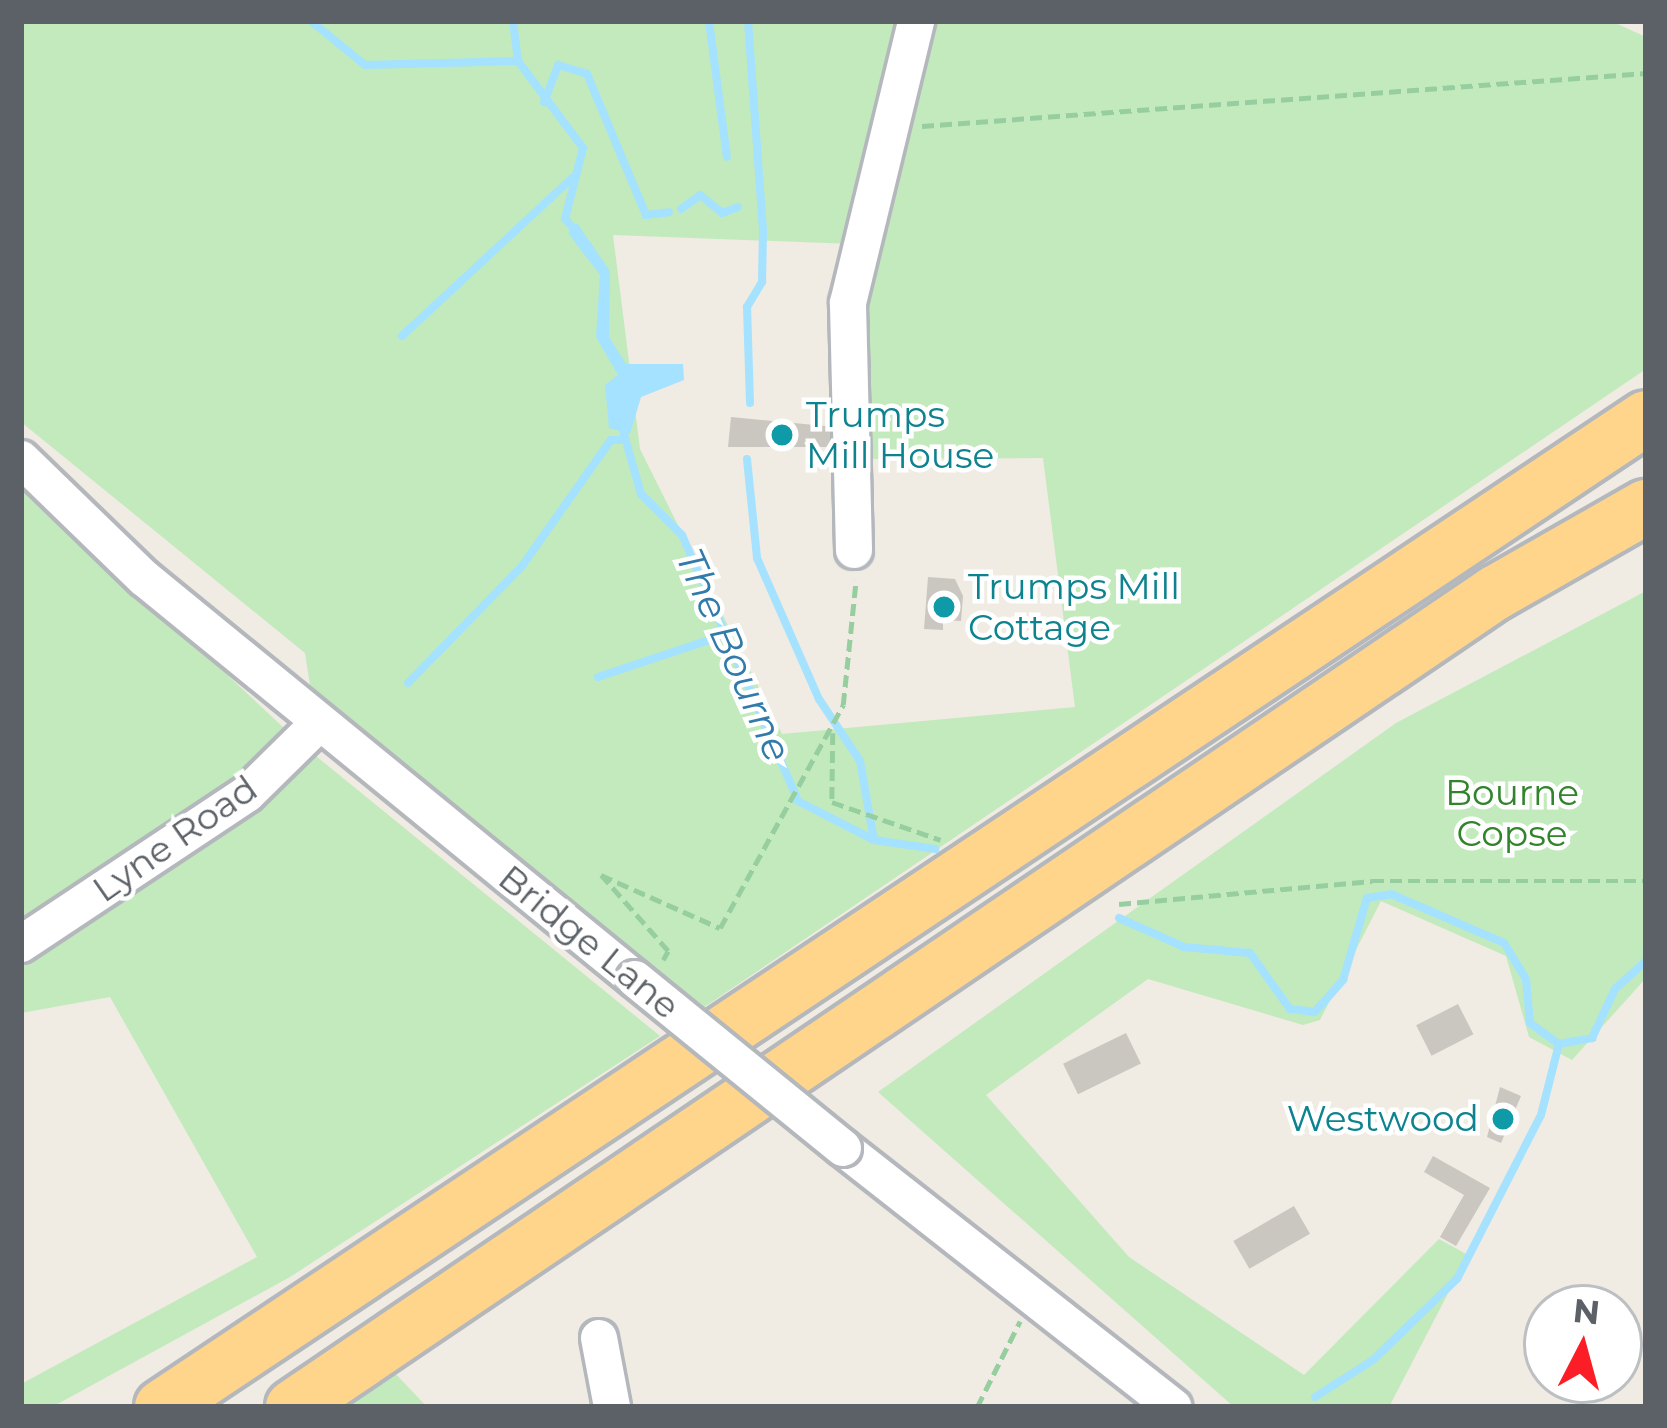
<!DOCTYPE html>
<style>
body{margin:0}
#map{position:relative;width:1667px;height:1428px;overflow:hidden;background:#f0ebe3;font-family:Montserrat,sans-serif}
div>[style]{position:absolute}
.green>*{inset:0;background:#c2eabd}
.water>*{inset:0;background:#a4e2ff}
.stream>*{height:8px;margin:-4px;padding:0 4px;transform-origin:4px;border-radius:4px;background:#a4e2ff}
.building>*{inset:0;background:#cac6c0;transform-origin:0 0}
.path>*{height:4.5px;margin-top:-2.25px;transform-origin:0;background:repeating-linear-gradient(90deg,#97cea0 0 12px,transparent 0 18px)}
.roads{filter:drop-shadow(3px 0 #b4b8bc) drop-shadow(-3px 0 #b4b8bc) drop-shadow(0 3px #b4b8bc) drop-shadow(0 -3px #b4b8bc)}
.minor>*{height:36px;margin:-18px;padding:0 18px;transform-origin:18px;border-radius:18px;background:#fff}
.highway>*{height:54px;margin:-27px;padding:0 27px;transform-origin:27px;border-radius:27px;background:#ffd48b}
.bridges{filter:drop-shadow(3px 0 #b4b8bc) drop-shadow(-3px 0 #b4b8bc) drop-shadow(0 3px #b4b8bc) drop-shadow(0 -3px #b4b8bc)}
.minor-bridge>*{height:36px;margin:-18px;padding:0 18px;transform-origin:18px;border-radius:18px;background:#fff}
.dots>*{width:33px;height:33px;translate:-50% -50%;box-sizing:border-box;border:6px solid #fff;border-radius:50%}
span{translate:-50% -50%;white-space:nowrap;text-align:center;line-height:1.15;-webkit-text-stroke:9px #fff;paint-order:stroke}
.culture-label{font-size:36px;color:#0d838f}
.left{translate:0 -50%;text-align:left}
.right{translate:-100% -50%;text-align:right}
.park-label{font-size:36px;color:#31842b}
.street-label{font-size:36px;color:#5b6166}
.water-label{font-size:39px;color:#317aa9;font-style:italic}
.frame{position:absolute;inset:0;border:24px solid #5b6166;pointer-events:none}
.north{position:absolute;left:1523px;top:1284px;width:120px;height:120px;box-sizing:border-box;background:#fff;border:3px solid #bdc0c2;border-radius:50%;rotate:6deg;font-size:33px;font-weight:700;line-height:48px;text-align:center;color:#5b6166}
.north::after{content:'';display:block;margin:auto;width:42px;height:54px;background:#fb1e26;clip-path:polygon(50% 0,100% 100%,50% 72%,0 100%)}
</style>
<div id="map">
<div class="green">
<i style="clip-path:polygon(evenodd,21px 21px,1611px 21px,1646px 37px,1646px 369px,700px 1010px,312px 698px,305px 653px,21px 422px,21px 21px,613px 235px,852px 244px,863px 459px,1043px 458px,1075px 707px,782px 734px,640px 449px,613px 235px)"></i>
<i style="clip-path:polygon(21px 482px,300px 743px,660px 1036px,290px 1277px,52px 1407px,21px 1407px,21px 1384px,257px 1257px,110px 997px,21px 1013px)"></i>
<i style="clip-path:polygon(1646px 591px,1646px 978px,1572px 1060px,1529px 1037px,1506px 956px,1381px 901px,1320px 1020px,1303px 1025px,1148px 979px,986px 1095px,1129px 1257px,1304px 1375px,1439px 1239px,1468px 1255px,1389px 1407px,1234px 1407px,878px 1092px,1396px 723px)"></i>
<i style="clip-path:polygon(393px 1371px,427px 1407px,335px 1407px)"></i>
</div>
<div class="water">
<i style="clip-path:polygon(577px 223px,610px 271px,609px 337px,626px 364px,683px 364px,684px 380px,641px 397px,630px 434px,609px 428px,605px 385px,618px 375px,596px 337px,600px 275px,568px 233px)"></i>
</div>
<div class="stream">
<i style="left:311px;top:21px;width:70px;rotate:39.2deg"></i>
<i style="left:365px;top:65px;width:153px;rotate:-1.5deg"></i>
<i style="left:518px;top:61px;width:109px;rotate:53.2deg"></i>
<i style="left:583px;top:148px;width:73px;rotate:104.2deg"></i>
<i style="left:565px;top:219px;width:18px;rotate:47deg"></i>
<i style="left:513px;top:21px;width:40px;rotate:82.9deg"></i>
<i style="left:709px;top:21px;width:137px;rotate:82.5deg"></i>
<i style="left:748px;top:21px;width:211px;rotate:85.9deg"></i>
<i style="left:763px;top:231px;width:51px;rotate:91.1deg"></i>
<i style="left:762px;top:282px;width:29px;rotate:121deg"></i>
<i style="left:747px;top:307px;width:96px;rotate:88.2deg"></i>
<i style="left:544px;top:102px;width:40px;rotate:-69deg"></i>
<i style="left:558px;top:65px;width:30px;rotate:17deg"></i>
<i style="left:587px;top:74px;width:153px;rotate:67.3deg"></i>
<i style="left:646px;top:215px;width:23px;rotate:-7deg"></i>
<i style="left:681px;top:209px;width:24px;rotate:-36deg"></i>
<i style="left:700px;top:195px;width:28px;rotate:39deg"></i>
<i style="left:722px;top:213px;width:17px;rotate:-21deg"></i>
<i style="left:402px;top:336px;width:232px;rotate:-42.9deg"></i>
<i style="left:622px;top:427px;width:70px;rotate:74.2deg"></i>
<i style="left:641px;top:494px;width:58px;rotate:45deg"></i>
<i style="left:682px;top:535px;width:290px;rotate:66.4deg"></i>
<i style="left:798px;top:801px;width:85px;rotate:27.2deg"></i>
<i style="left:874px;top:840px;width:62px;rotate:8.4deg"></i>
<i style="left:747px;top:459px;width:100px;rotate:84.2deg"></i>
<i style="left:757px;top:558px;width:154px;rotate:66.3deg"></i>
<i style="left:819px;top:699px;width:74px;rotate:56.5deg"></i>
<i style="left:860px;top:761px;width:80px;rotate:80deg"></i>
<i style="left:598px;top:677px;width:126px;rotate:-18.4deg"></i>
<i style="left:408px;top:683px;width:163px;rotate:-45.7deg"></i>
<i style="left:522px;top:566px;width:154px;rotate:-54.8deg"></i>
<i style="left:611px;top:440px;width:14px"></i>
<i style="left:1119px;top:918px;width:71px;rotate:24deg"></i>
<i style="left:1184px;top:947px;width:66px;rotate:5.2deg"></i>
<i style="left:1250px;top:953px;width:69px;rotate:54.5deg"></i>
<i style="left:1290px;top:1009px;width:25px;rotate:7deg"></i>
<i style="left:1315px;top:1012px;width:43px;rotate:-48.8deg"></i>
<i style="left:1343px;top:980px;width:85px;rotate:-73.7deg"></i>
<i style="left:1367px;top:898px;width:24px;rotate:-9deg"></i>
<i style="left:1391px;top:894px;width:123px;rotate:23.4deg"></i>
<i style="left:1504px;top:943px;width:42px;rotate:58.6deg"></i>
<i style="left:1526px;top:979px;width:44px;rotate:84.8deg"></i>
<i style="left:1530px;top:1023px;width:36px;rotate:36deg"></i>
<i style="left:1559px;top:1044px;width:34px;rotate:-10deg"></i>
<i style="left:1592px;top:1038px;width:54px;rotate:-64.9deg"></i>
<i style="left:1615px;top:989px;width:42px;rotate:-42.1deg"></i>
<i style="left:1315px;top:1397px;width:69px;rotate:-32.5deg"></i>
<i style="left:1373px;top:1360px;width:117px;rotate:-44deg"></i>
<i style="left:1457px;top:1279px;width:184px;rotate:-62.9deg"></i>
<i style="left:1541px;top:1115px;width:73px;rotate:-75.8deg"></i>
</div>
<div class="building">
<i style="clip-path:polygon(731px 417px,836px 427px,834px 447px,728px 447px)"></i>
<i style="clip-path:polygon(928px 577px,955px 579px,963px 596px,961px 621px,943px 620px,943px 630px,924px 629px)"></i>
<i style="left:1458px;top:1004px;width:34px;height:47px;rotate:63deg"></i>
<i style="left:1126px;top:1033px;width:34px;height:70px;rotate:64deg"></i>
<i style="clip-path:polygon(1500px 1087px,1521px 1096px,1501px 1143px,1487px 1137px)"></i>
<i style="clip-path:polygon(1433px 1156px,1490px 1188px,1456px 1246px,1440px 1237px,1464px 1195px,1424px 1172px)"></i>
<i style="left:1294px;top:1206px;width:32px;height:70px;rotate:60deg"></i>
</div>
<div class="path">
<i style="left:922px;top:126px;width:726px;rotate:-4.19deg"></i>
<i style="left:833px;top:733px;width:69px;rotate:90.8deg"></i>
<i style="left:832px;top:802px;width:115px;rotate:19.2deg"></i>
<i style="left:1119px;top:904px;width:254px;rotate:-5.2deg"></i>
<i style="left:1372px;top:881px;width:274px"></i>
<i style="left:663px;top:960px;width:10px;rotate:-61deg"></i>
<i style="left:668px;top:951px;width:101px;rotate:-131.4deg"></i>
<i style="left:601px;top:875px;width:130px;rotate:24deg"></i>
<i style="left:720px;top:928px;width:255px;rotate:-61.1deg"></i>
<i style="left:843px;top:705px;width:126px;rotate:-84.1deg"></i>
<i style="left:977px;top:1407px;width:96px;rotate:-63.4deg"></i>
</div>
<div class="roads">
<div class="minor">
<i style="left:21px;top:459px;width:171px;rotate:44.1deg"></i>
<i style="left:144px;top:578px;width:634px;rotate:39.24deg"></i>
<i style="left:854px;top:550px;width:247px;rotate:-91.4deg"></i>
<i style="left:848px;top:303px;width:290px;rotate:-76.4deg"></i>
<i style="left:21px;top:944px;width:271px;rotate:-33.6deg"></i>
<i style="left:247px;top:794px;width:101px;rotate:-44.6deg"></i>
<i style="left:843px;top:1148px;width:420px;rotate:38.1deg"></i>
<i style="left:599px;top:1338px;width:70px;rotate:79.3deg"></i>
</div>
<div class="highway">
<i style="left:162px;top:1407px;width:1783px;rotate:-33.68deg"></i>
<i style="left:293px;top:1407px;width:1452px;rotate:-34.11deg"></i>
<i style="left:1495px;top:593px;width:174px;rotate:-29.7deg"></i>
</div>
</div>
<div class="bridges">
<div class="minor-bridge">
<i style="left:635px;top:979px;width:268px;rotate:39.1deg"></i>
</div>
</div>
<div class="dots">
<i style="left:782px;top:435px;background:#0f9aa8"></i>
<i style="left:944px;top:607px;background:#0f9aa8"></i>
<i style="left:1503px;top:1119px;background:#0f9aa8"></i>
</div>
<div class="culture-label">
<span class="left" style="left:806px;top:435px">Trumps<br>Mill House</span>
<span class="left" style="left:968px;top:607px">Trumps Mill<br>Cottage</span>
<span class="right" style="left:1479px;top:1119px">Westwood</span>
</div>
<div class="park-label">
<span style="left:1512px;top:813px">Bourne<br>Copse</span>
</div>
<div class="street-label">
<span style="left:175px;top:839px;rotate:-35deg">Lyne Road</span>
<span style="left:589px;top:942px;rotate:39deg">Bridge Lane</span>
</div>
<div class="water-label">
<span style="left:734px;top:655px;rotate:66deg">The Bourne</span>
</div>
<div class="frame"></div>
<div class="north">N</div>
</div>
